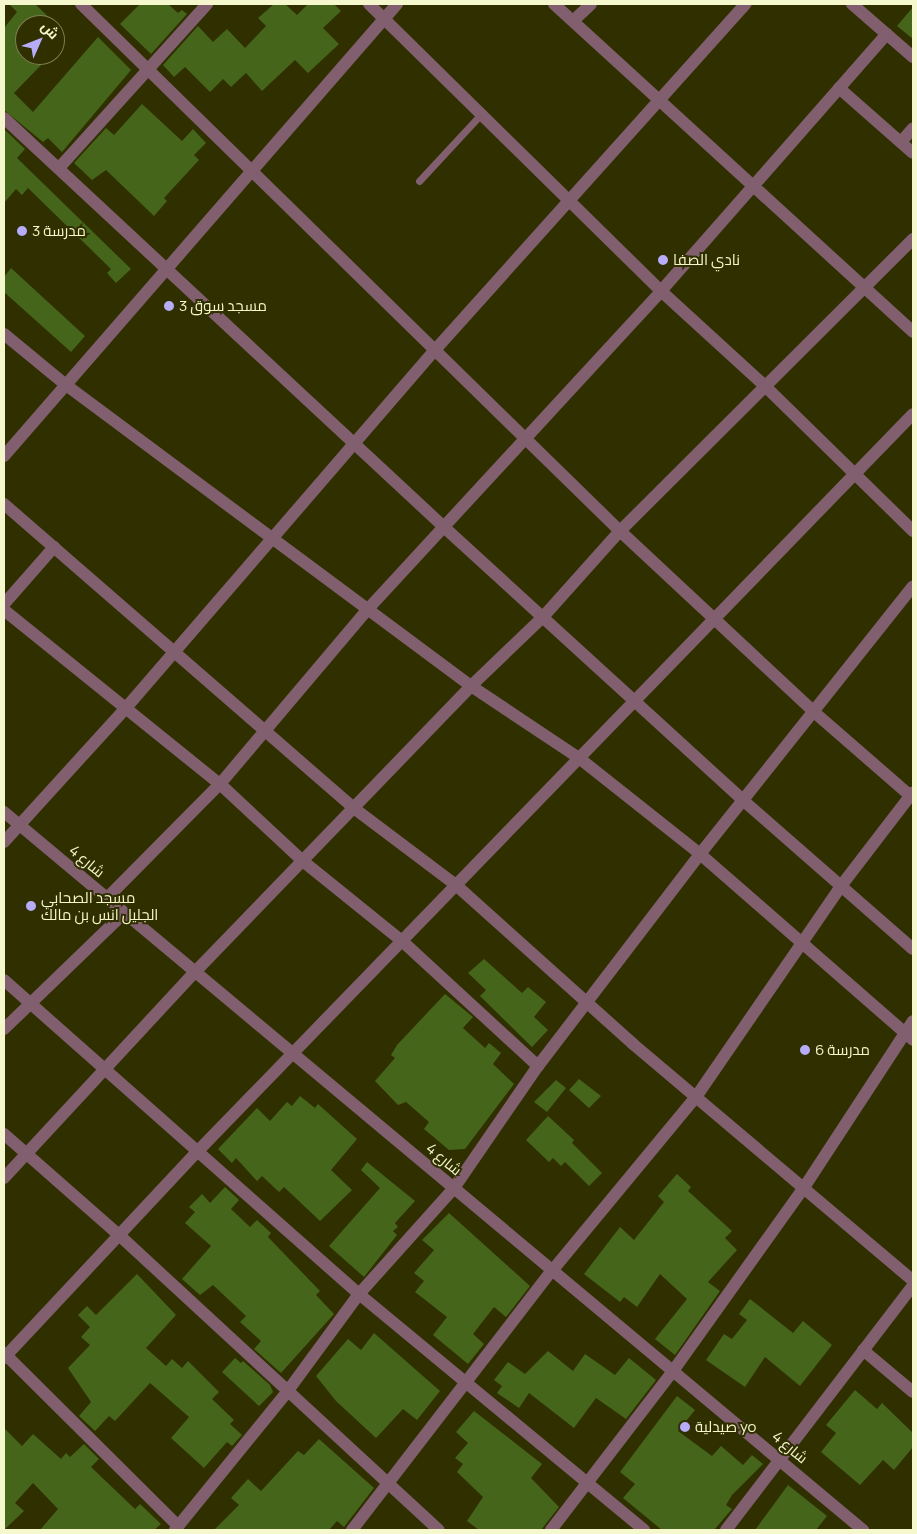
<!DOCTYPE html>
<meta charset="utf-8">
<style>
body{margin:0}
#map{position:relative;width:917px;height:1534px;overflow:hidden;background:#2f2f00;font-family:Manrope,Cairo,sans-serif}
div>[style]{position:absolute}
.building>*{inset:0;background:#45651b}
.service>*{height:7px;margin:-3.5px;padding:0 3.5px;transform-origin:3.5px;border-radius:3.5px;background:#815f6f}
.minor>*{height:12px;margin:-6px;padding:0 6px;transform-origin:6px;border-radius:6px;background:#815f6f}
.tertiary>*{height:12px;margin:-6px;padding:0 6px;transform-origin:6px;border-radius:6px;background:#815f6f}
.dots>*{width:14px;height:14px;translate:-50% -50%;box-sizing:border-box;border:2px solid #2f2f00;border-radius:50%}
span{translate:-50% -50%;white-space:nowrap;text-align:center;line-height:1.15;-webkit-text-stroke:4px #2f2f00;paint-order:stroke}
.poi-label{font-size:15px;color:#f5f8cd}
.left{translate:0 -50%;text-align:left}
.street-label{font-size:15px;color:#f5f8cd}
.frame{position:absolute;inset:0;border:5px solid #f5f8cd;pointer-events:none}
.north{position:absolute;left:15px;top:15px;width:50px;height:50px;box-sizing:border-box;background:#2f2f00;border:1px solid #7e7f52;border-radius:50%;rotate:46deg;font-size:14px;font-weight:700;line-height:20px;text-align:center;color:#f5f8cd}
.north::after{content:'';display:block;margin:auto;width:18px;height:22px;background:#b6acf8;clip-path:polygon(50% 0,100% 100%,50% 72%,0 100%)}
</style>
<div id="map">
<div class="building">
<i style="clip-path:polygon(9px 4px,35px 4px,57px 25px,25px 25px,25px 55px,37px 55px,44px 62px,14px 93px,33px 112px,98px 37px,131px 70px,62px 152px,48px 138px,43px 142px,4px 110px,4px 28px,17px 12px)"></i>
<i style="clip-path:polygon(140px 4px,168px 4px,178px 13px,182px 10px,187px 14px,151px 54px,120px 24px)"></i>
<i style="clip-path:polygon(274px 4px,285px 4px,297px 15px,308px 4px,334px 4px,341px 11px,323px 28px,339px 44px,308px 73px,295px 60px,262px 91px,246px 73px,231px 87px,223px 79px,210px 92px,185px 67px,174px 77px,163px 65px,198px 26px,213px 42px,227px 29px,245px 48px,266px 26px,258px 18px)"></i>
<i style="clip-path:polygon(913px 7px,913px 39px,897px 26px)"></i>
<i style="clip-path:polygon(142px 104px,182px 141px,193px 129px,206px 143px,194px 155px,199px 160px,164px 198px,167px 201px,154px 216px,106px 170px,92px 180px,74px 163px,106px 128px,114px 135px)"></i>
<i style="clip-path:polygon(4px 129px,25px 149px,17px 158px,131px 269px,116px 283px,107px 273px,111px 269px,28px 188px,22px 195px,16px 189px,4px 203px)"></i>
<i style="clip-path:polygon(11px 268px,85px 336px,71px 352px,4px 292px,4px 277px)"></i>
<i style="clip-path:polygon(484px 959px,522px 993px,528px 987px,546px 1002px,534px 1017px,548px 1030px,532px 1047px,480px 996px,486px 990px,468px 973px)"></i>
<i style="clip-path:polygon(445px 994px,473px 1017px,463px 1028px,485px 1048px,489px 1043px,501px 1053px,493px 1064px,514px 1084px,465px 1149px,449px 1150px,424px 1129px,429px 1122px,406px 1102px,398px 1105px,375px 1081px,395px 1058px,391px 1055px,397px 1045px)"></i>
<i style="clip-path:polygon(579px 1079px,601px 1096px,589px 1108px,569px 1090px)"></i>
<i style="clip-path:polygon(556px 1080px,566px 1088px,547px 1112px,534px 1102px)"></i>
<i style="clip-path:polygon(300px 1096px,315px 1108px,318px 1104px,357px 1139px,331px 1170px,352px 1190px,320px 1221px,284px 1187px,279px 1192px,262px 1176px,257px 1181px,236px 1158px,232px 1163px,218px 1149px,257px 1108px,270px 1121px,287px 1102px,292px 1106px)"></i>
<i style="clip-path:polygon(548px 1116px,574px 1140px,572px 1143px,602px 1173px,589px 1186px,565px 1162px,561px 1166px,553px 1158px,549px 1162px,526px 1140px)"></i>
<i style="clip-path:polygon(367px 1162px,415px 1201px,395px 1223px,398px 1227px,393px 1231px,397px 1235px,364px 1277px,329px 1246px,380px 1188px,361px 1170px)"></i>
<i style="clip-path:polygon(677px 1174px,691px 1187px,688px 1191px,732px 1231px,725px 1238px,737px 1250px,708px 1282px,720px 1291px,675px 1355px,655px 1339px,687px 1299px,660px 1274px,637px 1307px,624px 1297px,620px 1302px,584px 1274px,620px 1227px,634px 1240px,664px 1202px,658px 1196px)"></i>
<i style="clip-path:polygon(225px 1187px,239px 1200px,231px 1209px,250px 1227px,257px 1220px,271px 1233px,268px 1237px,320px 1291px,316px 1295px,334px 1314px,281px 1373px,254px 1349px,261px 1341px,240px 1322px,246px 1316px,213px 1285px,200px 1295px,182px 1279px,211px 1246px,185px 1223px,195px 1212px,189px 1207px,202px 1194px,210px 1203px)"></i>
<i style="clip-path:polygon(449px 1213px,530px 1286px,506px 1317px,494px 1307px,473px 1334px,484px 1344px,468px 1364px,433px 1335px,447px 1317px,415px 1292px,424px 1281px,414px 1273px,434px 1250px,422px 1240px)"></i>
<i style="clip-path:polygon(137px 1274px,176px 1315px,146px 1348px,166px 1366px,172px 1359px,182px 1368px,188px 1361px,219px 1392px,212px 1399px,234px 1420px,230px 1424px,242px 1435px,232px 1446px,227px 1442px,204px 1468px,171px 1438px,189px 1417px,150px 1383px,115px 1421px,109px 1416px,95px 1431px,79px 1416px,91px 1402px,68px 1368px,90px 1345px,81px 1337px,90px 1327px,78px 1315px,87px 1306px,96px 1315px)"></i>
<i style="clip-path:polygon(750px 1299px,793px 1333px,803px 1321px,832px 1345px,800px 1386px,765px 1357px,745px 1387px,706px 1360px,724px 1334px,732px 1339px,747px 1320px,739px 1314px)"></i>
<i style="clip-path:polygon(374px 1333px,440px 1391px,417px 1420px,403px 1409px,376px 1438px,336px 1401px,316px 1376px,348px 1339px,361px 1350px)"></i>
<i style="clip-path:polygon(548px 1351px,573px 1371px,585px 1354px,615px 1375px,629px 1358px,656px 1380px,626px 1419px,596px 1398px,574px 1428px,529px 1393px,519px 1408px,497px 1393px,502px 1386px,494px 1380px,508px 1362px,525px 1374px)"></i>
<i style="clip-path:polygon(235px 1358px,241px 1363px,243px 1361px,270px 1385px,273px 1392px,259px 1406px,222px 1372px)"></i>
<i style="clip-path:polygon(855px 1390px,877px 1409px,882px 1403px,913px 1433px,913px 1447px,894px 1470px,883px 1460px,860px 1485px,821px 1452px,836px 1433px,826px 1425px)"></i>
<i style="clip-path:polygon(677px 1396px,695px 1410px,678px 1431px,712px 1456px,721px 1446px,743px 1465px,752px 1455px,763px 1464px,732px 1495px,726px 1505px,732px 1509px,714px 1530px,662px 1530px,623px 1498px,635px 1484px,620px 1472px)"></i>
<i style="clip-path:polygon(474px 1411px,542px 1464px,531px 1478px,559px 1507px,541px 1530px,479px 1530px,467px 1521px,483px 1497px,457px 1472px,463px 1464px,455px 1458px,468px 1443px,456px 1432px)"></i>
<i style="clip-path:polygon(4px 1428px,22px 1446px,33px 1434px,61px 1459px,66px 1453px,70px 1457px,84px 1444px,99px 1459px,91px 1467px,135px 1509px,140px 1504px,161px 1524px,154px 1530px,40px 1530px,58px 1509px,33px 1483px,15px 1503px,24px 1511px,4px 1530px)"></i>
<i style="clip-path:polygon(319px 1439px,374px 1488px,344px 1527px,337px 1521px,329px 1530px,214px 1530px,239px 1505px,231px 1498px,248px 1479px,261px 1491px,298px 1451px,304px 1455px)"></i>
<i style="clip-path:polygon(788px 1485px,827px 1516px,816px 1530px,755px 1530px)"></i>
</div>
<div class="service">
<i style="left:419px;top:181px;width:93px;rotate:-47.2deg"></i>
</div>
<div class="minor">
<i style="left:81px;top:4px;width:754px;rotate:44.36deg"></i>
<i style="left:620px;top:531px;width:265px;rotate:43deg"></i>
<i style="left:814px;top:712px;width:131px;rotate:41deg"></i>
<i style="left:369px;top:4px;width:409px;rotate:44.5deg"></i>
<i style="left:661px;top:291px;width:142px;rotate:42.4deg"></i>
<i style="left:766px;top:387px;width:206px;rotate:44.4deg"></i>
<i style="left:554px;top:4px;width:486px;rotate:42.4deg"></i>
<i style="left:852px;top:4px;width:81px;rotate:41deg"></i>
<i style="left:574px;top:20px;width:23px;rotate:-43deg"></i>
<i style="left:839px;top:88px;width:98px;rotate:41.3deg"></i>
<i style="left:4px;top:118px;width:602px;rotate:42.91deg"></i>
<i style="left:445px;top:528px;width:406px;rotate:42.4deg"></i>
<i style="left:745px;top:802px;width:223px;rotate:41.2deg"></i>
<i style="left:901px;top:142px;width:18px;rotate:-49deg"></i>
<i style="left:59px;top:168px;width:221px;rotate:-47.9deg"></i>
<i style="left:4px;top:334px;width:80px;rotate:39.4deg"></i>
<i style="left:66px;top:385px;width:505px;rotate:36.62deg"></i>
<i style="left:471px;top:686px;width:130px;rotate:33.7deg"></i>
<i style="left:579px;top:758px;width:154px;rotate:38.4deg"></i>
<i style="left:700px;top:854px;width:283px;rotate:41.1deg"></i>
<i style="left:4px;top:456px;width:599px;rotate:-48.99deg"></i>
<i style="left:4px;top:504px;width:465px;rotate:41deg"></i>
<i style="left:355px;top:809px;width:128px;rotate:37deg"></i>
<i style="left:457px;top:886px;width:237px;rotate:41.9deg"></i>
<i style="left:633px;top:1044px;width:367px;rotate:40.2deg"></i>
<i style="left:4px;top:604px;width:76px;rotate:-48.7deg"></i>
<i style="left:4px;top:610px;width:277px;rotate:38.9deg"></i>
<i style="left:220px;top:784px;width:115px;rotate:42.9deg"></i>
<i style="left:304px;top:862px;width:126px;rotate:38.9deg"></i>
<i style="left:402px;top:941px;width:185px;rotate:42.6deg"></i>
<i style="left:4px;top:842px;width:180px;rotate:-47.7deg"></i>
<i style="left:125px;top:709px;width:474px;rotate:-49.2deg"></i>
<i style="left:435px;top:350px;width:465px;rotate:-48.1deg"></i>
<i style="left:106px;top:899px;width:162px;rotate:-45.3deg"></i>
<i style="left:220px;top:784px;width:229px;rotate:-49.8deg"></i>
<i style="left:368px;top:609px;width:432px;rotate:-47.3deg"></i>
<i style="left:661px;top:291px;width:342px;rotate:-48.7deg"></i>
<i style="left:4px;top:980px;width:474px;rotate:41.5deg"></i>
<i style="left:359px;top:1294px;width:370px;rotate:39.6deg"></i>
<i style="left:4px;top:1029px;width:165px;rotate:-44deg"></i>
<i style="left:4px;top:1134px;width:153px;rotate:41.3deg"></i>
<i style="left:119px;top:1235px;width:435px;rotate:42.7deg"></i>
<i style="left:4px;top:1178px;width:280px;rotate:-47.2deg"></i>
<i style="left:194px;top:973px;width:399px;rotate:-46deg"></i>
<i style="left:471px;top:686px;width:100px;rotate:-43.8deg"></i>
<i style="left:543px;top:617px;width:115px;rotate:-48.2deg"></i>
<i style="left:620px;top:531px;width:414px;rotate:-44.9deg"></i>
<i style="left:863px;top:1350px;width:65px;rotate:40deg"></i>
<i style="left:4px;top:1353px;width:245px;rotate:44.8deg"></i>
<i style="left:4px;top:1358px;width:282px;rotate:-46.9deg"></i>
<i style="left:197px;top:1152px;width:1028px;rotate:-45.87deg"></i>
<i style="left:175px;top:1530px;width:178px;rotate:-50.9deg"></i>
<i style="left:287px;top:1392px;width:122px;rotate:-53.7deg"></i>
<i style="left:359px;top:1294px;width:142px;rotate:-48.1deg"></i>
<i style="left:454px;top:1188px;width:148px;rotate:-55.5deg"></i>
<i style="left:538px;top:1066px;width:267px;rotate:-52.6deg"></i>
<i style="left:700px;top:854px;width:342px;rotate:-51.5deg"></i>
<i style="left:352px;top:1530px;width:326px;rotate:-52.4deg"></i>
<i style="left:551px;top:1272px;width:227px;rotate:-50.4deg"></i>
<i style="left:696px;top:1097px;width:256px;rotate:-55.5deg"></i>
<i style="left:841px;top:886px;width:118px;rotate:-52.5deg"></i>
<i style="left:551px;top:1530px;width:200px;rotate:-52.5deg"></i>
<i style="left:673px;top:1371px;width:227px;rotate:-54.5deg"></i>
<i style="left:805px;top:1186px;width:197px;rotate:-56.8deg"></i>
<i style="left:726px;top:1530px;width:308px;rotate:-52.6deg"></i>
</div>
<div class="tertiary">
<i style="left:4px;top:812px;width:1120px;rotate:39.89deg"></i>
</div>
<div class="dots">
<i style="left:22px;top:231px;background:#b6acf8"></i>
<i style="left:663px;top:260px;background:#b6acf8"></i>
<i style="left:169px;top:306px;background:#b6acf8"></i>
<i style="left:31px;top:906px;background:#b6acf8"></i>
<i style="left:805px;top:1050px;background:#b6acf8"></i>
<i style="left:685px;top:1427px;background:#b6acf8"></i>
</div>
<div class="poi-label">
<span class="left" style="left:32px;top:231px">مدرسة 3</span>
<span class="left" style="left:673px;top:260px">نادي الصفا</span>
<span class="left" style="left:179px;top:306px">مسجد سوق 3</span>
<span class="left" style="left:41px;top:906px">مسجد الصحابي<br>الجليل انس بن مالك</span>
<span class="left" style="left:815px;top:1050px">مدرسة 6</span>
<span class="left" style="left:695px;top:1427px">صيدلية yo</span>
</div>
<div class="street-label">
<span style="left:87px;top:861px;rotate:40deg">شارع 4</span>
<span style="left:444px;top:1159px;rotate:40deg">شارع 4</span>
<span style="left:790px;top:1447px;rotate:40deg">شارع 4</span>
</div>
<div class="frame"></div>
<div class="north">ش</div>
</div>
